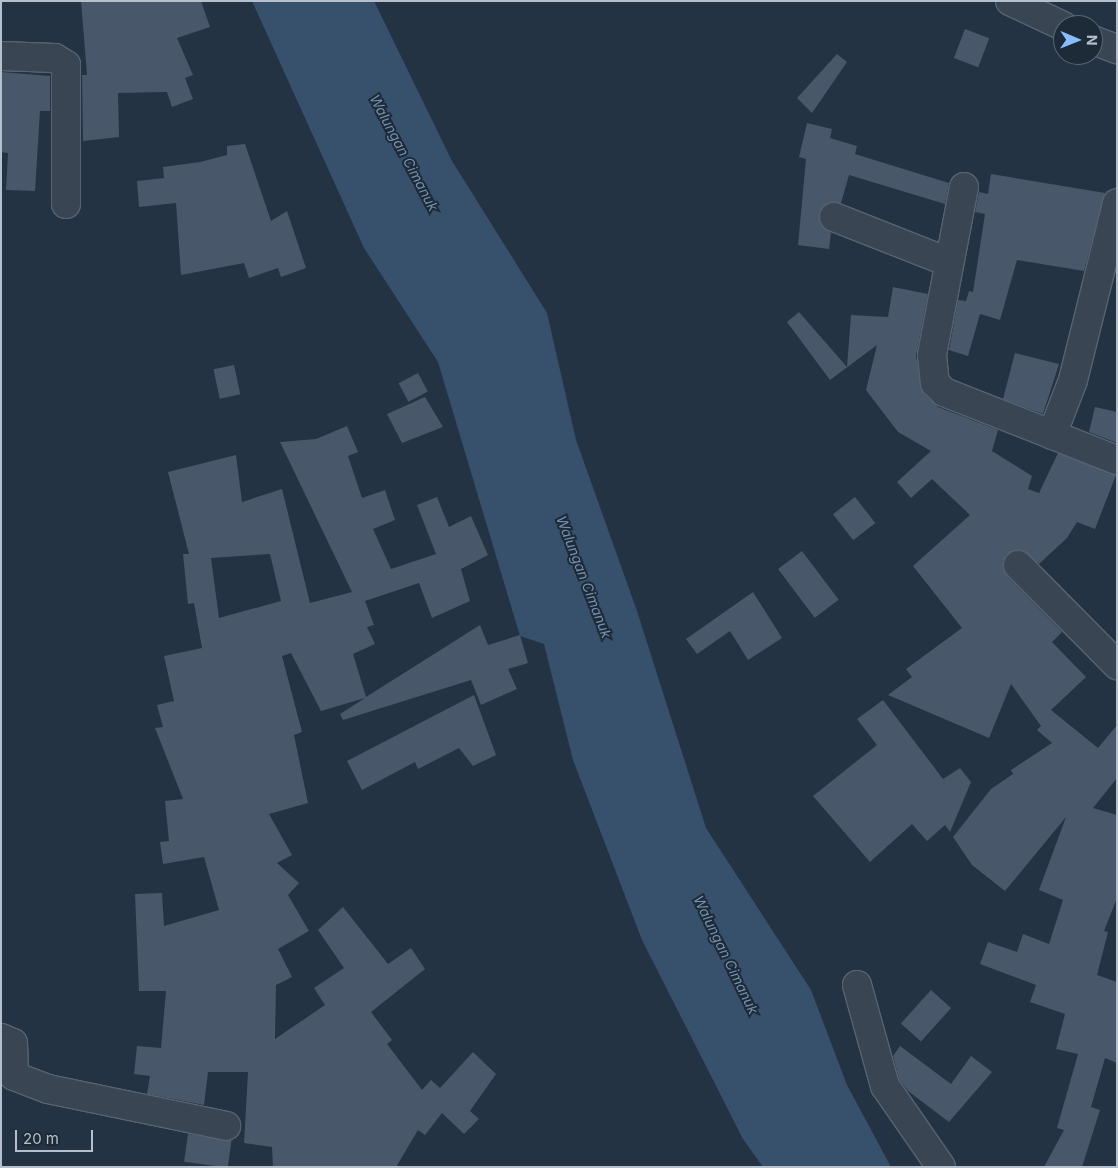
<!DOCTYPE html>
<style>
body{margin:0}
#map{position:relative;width:1118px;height:1168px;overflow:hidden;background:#243343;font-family:Inter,sans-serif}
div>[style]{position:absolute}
.water>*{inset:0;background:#37506b}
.building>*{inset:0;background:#485769;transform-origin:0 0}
.roads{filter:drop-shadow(1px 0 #576370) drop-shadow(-1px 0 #576370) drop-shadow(0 1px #576370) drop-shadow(0 -1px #576370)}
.minor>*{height:28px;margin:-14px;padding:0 14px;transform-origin:14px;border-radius:14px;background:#394552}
span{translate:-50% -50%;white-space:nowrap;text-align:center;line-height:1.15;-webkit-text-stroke:4px #1d2a38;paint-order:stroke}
.water-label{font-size:14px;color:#7492b1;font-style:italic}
.frame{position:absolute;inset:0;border:2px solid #b6c0cc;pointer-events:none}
.north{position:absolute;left:1053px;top:15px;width:50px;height:50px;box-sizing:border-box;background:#1d2a38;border:1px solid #5a6673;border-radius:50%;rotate:91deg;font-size:14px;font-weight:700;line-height:20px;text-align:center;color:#b6c0cc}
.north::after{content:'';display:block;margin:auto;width:18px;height:22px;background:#88bdff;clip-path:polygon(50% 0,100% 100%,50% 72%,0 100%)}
.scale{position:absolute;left:15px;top:1130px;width:78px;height:22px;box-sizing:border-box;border:2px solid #b6c0cc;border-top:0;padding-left:6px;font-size:15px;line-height:18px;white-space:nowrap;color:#b6c0cc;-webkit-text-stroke:4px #1d2a38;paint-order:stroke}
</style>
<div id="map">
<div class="water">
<i style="clip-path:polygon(252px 1px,374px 1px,452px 161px,547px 313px,576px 440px,637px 611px,706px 828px,811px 990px,847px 1085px,891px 1167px,763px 1167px,743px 1139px,642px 940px,573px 760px,544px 644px,520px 636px,438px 362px,364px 248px)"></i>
</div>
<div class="building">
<i style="clip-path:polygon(81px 1px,201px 1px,210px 27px,177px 38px,193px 75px,185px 78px,193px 99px,172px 107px,167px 92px,118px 93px,119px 137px,83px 141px,82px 75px,87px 75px)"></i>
<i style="left:965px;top:29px;width:26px;height:31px;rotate:21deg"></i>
<i style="clip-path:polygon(837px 54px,847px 62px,812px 113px,797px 98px)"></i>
<i style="clip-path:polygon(1px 72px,50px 76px,50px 111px,40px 111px,35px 191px,6px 190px,8px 153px,1px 152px)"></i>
<i style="clip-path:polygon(807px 123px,832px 129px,830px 138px,857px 146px,855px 154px,949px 183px,945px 204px,849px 175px,841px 203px,831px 202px,819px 212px,822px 226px,831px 233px,829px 249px,798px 245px,806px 159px,799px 157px)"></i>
<i style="clip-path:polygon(245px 144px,271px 221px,287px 211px,306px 268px,281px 277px,278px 268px,249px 278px,244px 263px,181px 275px,176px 203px,139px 207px,137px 181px,164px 178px,163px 167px,200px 162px,227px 155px,227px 146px)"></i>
<i style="clip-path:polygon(991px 174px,1105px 193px,1084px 271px,1017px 260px,1000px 320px,980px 314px,968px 356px,949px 350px,958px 300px,966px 301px,969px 291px,973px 292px,985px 214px,975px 212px,979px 192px,988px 194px)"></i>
<i style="clip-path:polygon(893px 287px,928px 294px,916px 356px,924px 394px,938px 407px,998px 430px,992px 451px,1032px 476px,1028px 489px,1039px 493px,1058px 453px,1116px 475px,1095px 529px,1077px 522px,1067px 538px,1039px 564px,1022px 550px,1007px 554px,1003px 561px,1007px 576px,1062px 632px,1052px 642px,1086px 677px,1051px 710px,1098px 748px,1117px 725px,1117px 778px,1093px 808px,1117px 815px,1117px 898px,1104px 931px,1108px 932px,1097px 975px,1117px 982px,1117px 1063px,1105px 1058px,1091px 1107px,1100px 1110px,1082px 1167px,1044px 1167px,1064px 1130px,1057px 1128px,1078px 1054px,1056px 1049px,1065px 1014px,1030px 1002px,1036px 985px,1031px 983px,980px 964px,988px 942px,1017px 952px,1023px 934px,1049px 944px,1063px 900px,1039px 890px,1066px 817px,1005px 891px,972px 865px,953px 837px,991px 789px,1013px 774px,1011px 770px,1052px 743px,1037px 730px,1041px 726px,1011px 684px,989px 738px,888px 695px,912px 677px,906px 669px,962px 628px,913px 566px,970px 515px,932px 479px,911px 498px,897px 482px,931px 451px,898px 432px,866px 390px,877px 345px,830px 380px,787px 322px,799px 312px,847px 367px,851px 315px,888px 317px)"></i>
<i style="clip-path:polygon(1015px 353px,1059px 364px,1043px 414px,1003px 399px)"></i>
<i style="left:234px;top:365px;width:30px;height:21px;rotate:78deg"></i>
<i style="left:418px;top:373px;width:21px;height:22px;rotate:62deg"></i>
<i style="clip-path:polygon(425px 397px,443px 427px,402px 443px,387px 414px)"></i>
<i style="clip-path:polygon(1095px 407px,1117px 412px,1117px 443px,1089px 432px)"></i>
<i style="clip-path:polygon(evenodd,347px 426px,358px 452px,348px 456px,362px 498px,385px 490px,395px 520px,373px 529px,391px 569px,436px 554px,417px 505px,437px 497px,449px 527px,471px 516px,488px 555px,461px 569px,470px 601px,432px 618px,419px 583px,365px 601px,374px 625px,367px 627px,375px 644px,353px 654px,366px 697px,480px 625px,488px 645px,520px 635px,528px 663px,508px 669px,517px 689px,481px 705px,471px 680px,343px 720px,340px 714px,365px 698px,321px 711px,291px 653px,282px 656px,302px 732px,294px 735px,308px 803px,269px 814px,292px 855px,277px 863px,299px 883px,288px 895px,309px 931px,278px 949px,292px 977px,276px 985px,275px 1039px,325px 1005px,314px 988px,344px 968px,318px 930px,343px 907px,388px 964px,411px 948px,425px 969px,371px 1012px,392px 1040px,387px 1044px,422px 1090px,431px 1080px,440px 1088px,473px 1052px,496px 1074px,470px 1111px,479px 1119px,464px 1134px,442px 1113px,425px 1135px,418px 1130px,396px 1167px,273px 1167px,272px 1147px,244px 1143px,248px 1072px,208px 1072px,204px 1105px,147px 1094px,150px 1076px,134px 1074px,137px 1046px,161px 1048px,166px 991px,139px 991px,135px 894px,162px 893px,164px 926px,219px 910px,204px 857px,163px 864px,160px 842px,169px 841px,165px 801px,183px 799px,155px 728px,163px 727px,157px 705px,174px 701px,164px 656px,202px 648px,194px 603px,188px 604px,183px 554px,189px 554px,168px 472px,236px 455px,242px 502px,282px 489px,310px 603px,352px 592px,280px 442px,316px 439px,347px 426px,270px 554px,281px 601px,219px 618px,211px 558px,270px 554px)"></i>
<i style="left:855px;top:497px;width:33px;height:28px;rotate:52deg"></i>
<i style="left:802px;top:551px;width:61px;height:30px;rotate:53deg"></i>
<i style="clip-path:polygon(753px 592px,782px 638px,748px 660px,730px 631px,697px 654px,686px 639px)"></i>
<i style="clip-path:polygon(474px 695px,496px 755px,473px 766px,459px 748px,418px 769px,415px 762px,362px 790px,347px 761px)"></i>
<i style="clip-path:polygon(883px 700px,943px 779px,960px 768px,971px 782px,950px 832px,945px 825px,927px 841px,912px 824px,870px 862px,813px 796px,877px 745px,857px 719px)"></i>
<i style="left:931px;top:990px;width:27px;height:45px;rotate:42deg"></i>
<i style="clip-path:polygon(900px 1046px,951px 1084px,971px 1056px,992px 1072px,949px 1122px,908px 1091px,899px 1079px,893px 1056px)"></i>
<i style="left:188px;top:1134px;width:44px;height:28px;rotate:8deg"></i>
</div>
<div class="roads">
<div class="minor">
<i style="left:1010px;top:1px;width:59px;rotate:25.3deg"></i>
<i style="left:1093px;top:40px;width:26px;rotate:21deg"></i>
<i style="left:1px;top:56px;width:54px;rotate:2.1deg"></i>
<i style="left:55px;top:58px;width:13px;rotate:32deg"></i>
<i style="left:66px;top:65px;width:139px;rotate:90deg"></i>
<i style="left:964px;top:187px;width:171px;rotate:100.8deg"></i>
<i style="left:932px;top:355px;width:28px;rotate:84deg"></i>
<i style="left:935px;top:383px;width:13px;rotate:45deg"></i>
<i style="left:944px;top:392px;width:186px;rotate:21.5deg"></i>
<i style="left:834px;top:217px;width:123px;rotate:21.5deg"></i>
<i style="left:1052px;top:435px;width:59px;rotate:-69.1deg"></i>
<i style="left:1073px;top:380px;width:182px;rotate:-76deg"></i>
<i style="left:1018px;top:565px;width:141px;rotate:45.3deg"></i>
<i style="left:857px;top:985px;width:105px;rotate:74.5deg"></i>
<i style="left:885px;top:1086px;width:98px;rotate:55.3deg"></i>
<i style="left:1px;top:1038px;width:13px;rotate:23deg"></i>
<i style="left:13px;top:1043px;width:33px;rotate:88deg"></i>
<i style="left:14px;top:1076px;width:36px;rotate:21deg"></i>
<i style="left:48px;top:1089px;width:182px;rotate:11.7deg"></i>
</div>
</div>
<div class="water-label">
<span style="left:404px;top:153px;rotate:62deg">Walungan Cimanuk</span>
<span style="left:584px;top:577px;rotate:69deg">Walungan Cimanuk</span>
<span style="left:726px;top:955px;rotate:64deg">Walungan Cimanuk</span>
</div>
<div class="frame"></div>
<div class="north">N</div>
<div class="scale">20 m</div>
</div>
